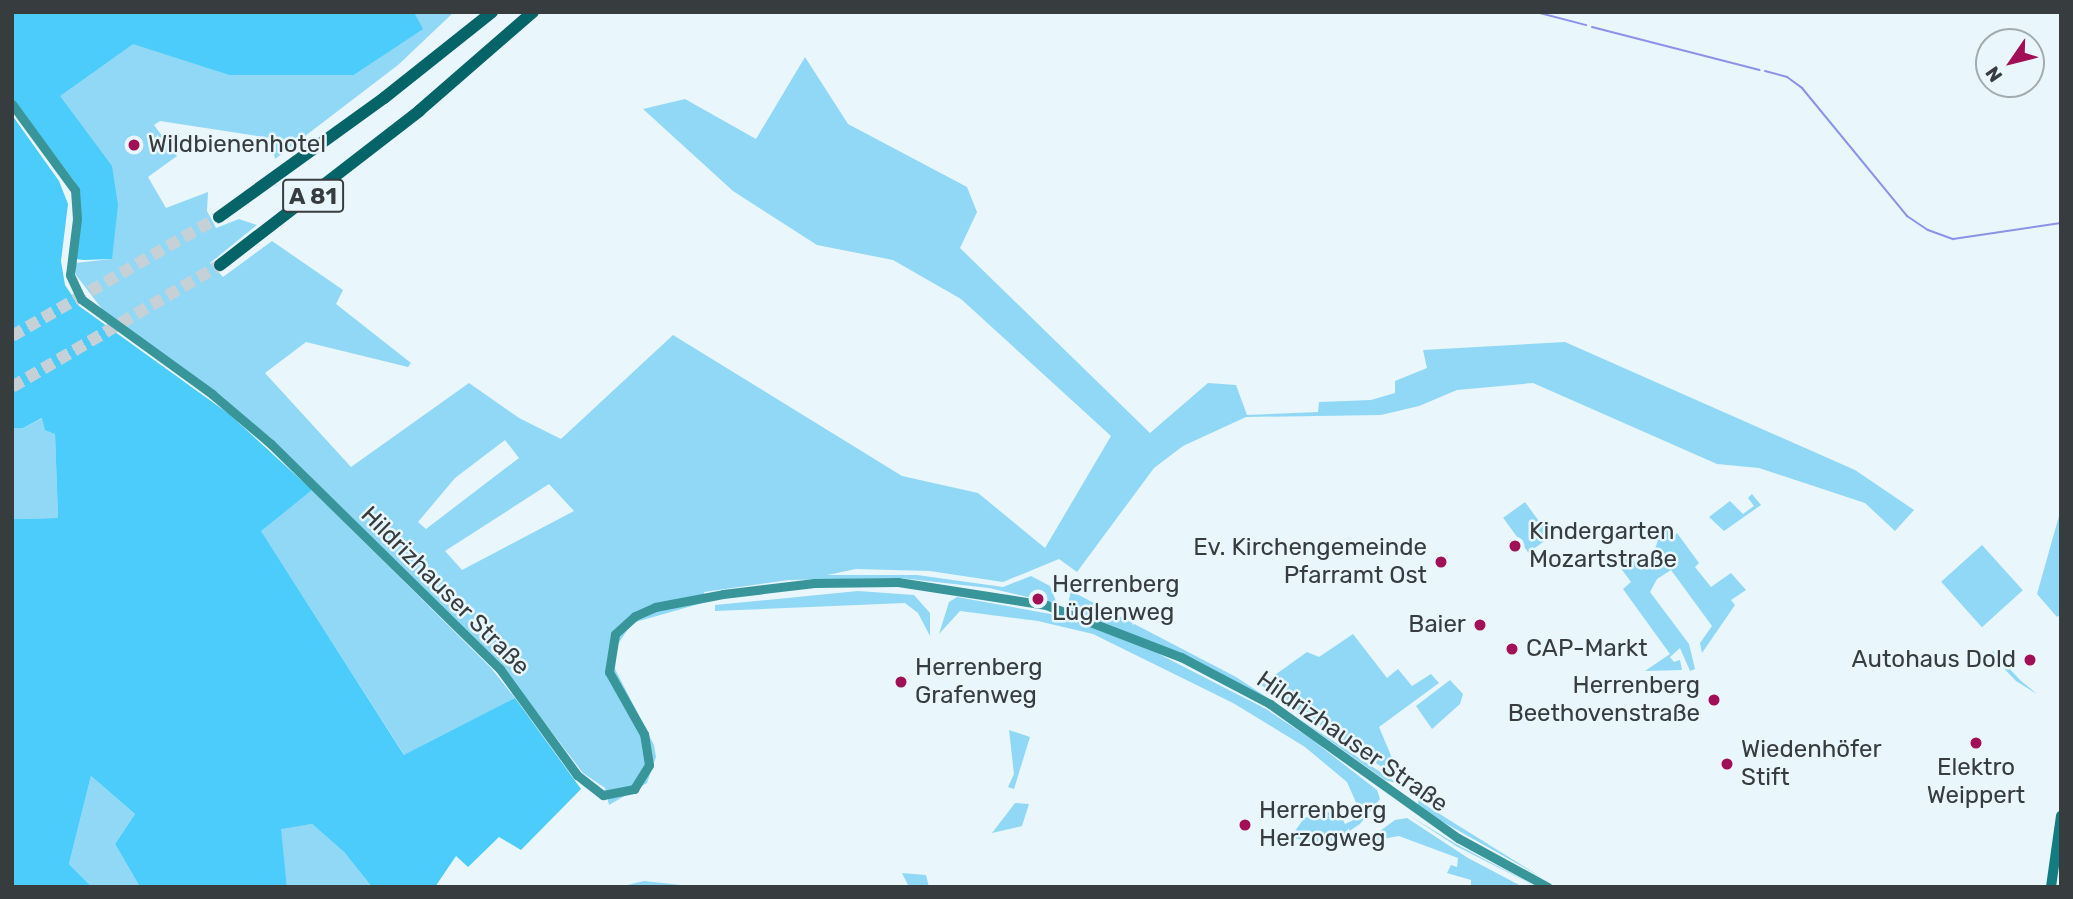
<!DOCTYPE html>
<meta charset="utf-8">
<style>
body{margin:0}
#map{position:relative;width:2073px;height:899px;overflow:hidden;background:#e9f6fc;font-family:Rubik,sans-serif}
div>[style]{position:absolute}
.green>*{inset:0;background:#90d8f5;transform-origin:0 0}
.forest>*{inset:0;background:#4bccfa}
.stream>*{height:2px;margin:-1px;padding:0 1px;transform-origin:1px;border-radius:1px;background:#8c92e9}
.highway-tunnel>*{height:12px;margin-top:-6px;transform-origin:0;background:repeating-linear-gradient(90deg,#c5d1d6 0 12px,transparent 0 18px)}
.secondary>*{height:9px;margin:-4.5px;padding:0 4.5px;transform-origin:4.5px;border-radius:4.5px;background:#38969a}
.primary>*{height:10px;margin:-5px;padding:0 5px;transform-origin:5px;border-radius:5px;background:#127c80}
.highway>*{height:12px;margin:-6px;padding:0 6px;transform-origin:6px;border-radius:6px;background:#046468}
.dots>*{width:19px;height:19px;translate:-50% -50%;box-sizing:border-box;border:4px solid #e9f6fc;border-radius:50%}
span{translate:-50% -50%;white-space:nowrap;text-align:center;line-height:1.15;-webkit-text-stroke:5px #e9f6fc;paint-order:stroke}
.shield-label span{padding:2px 5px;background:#e9f6fc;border:2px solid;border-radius:5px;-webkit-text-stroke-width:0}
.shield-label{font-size:23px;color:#373c3e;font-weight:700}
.poi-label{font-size:24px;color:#373c3e}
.left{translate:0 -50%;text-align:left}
.right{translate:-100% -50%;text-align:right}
.street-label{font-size:24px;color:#373c3e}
.frame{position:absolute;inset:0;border:14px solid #373c3e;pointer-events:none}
.north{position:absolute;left:1975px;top:28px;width:70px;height:70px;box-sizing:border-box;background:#e9f6fc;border:2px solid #a2acb0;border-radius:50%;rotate:235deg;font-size:19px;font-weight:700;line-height:28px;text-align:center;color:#373c3e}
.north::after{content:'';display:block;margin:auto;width:24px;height:32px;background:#a11056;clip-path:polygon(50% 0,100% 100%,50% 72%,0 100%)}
</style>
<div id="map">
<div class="green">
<i style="clip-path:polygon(evenodd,414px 12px,454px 12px,398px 65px,275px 159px,271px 138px,160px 121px,154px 125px,177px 156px,148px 177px,166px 208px,208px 192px,207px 211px,216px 228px,239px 219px,257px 225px,210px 263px,223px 277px,272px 241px,343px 290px,336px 304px,411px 363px,408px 367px,306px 342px,265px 373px,351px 467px,469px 383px,519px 418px,561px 439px,673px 335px,902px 476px,978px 493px,1045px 548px,1111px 436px,961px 299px,893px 260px,817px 245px,733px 191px,643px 109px,685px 99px,756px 139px,805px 57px,848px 124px,967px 187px,977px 212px,960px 248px,1150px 433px,1208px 383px,1236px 385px,1247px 415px,1318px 412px,1319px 402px,1371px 400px,1395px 393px,1395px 381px,1427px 368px,1423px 350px,1565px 342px,1855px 470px,1914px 510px,1895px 531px,1865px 503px,1759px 468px,1717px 464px,1533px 383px,1457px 390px,1419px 406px,1381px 415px,1246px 417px,1183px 446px,1154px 468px,1077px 572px,1059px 559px,1003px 582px,930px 571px,856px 569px,827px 575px,917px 575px,1003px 587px,1031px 576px,1050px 586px,1057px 604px,989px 588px,901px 578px,789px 580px,704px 592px,706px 602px,632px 623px,616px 647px,615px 669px,654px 745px,656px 757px,647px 783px,609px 805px,605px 788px,583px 773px,499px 663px,270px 437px,102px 309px,76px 275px,75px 263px,112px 259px,59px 96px,133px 43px,229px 75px,354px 75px,422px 29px,414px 12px,505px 440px,519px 458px,426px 529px,418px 522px,455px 478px,505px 440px,414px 12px,549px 484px,574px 511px,462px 570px,445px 551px,549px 484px)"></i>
<i style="clip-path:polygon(43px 418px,55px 434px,58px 518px,12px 519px,12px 428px,23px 428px)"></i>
<i style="clip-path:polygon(312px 490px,491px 668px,515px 698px,405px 756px,260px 530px)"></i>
<i style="clip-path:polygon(1752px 494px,1761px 505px,1724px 531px,1709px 517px,1730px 501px,1743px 514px,1754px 506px,1748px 498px)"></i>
<i style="left:1525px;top:502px;width:43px;height:27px;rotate:54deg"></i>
<i style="clip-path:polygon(2061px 509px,2061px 614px,2057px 617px,2037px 594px)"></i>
<i style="clip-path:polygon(1666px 528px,1673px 538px,1677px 533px,1699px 563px,1695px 567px,1711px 587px,1731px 573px,1746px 590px,1731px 600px,1735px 605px,1702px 653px,1700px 643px,1712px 626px,1671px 570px,1657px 579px,1650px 592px,1689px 644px,1695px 669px,1690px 671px,1680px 648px,1670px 657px,1674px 662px,1680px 660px,1682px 670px,1645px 671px,1670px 654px,1623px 589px,1631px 582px,1620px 567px,1608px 561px,1625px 550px,1641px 570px,1651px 563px,1660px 533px)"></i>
<i style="left:1982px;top:545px;width:61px;height:55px;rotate:48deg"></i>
<i style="clip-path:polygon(858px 591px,914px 595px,930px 613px,930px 636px,918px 613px,905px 603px,715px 611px,715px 605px)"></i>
<i style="clip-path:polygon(1071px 591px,1236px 677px,1397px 783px,1385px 780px,1291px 713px,1201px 664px,1072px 609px,1068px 604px)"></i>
<i style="clip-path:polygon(957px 597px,1067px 617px,1157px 653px,1266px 709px,1311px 739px,1377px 790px,1380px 799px,1360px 824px,1336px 840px,1313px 843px,1291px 837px,1304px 818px,1338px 810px,1345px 824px,1362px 816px,1347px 782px,1305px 747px,1233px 703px,1093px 634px,1038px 621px,960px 611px,939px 634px,949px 602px)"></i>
<i style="clip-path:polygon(1353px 634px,1387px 678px,1398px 669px,1412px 686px,1431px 674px,1439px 683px,1379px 727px,1392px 758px,1405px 771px,1401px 774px,1389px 772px,1261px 685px,1307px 652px,1319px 657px)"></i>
<i style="clip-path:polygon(1993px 651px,2020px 680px,2037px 694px,2016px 681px,1990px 654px)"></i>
<i style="clip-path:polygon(1450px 680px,1463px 694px,1460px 704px,1432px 729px,1416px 706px)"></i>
<i style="clip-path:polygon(1009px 730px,1030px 737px,1014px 789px,1008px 787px,1014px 774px)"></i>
<i style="clip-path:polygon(91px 776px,135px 814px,115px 844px,140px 887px,92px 887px,69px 864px)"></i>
<i style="clip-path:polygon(1420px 791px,1422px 803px,1541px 877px,1434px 817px,1418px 804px)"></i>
<i style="clip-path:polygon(1015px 803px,1029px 804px,1022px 826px,992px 833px)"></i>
<i style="clip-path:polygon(1407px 814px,1454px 843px,1537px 887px,1456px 846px)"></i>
<i style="clip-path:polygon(1407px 818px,1468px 858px,1523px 887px,1471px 887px,1471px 880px,1447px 873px,1451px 865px,1457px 867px,1458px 858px,1399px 836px,1365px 842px,1395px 820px)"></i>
<i style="clip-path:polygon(312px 824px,344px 852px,372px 887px,287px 887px,280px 828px)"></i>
<i style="clip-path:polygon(902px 873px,926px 875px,929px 887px,909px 887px)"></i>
<i style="clip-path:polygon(644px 881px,699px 887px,619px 887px)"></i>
</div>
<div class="forest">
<i style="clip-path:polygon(12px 12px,414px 12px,423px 29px,354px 75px,229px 75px,133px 44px,60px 96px,112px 166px,118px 205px,112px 259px,84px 260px,75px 259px,79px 196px,74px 181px,12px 97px)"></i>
<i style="clip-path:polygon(12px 115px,59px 181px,68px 204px,61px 261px,65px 285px,79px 306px,229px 414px,312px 490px,261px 531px,404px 755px,515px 698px,581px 789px,521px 850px,499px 837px,468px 867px,456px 856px,435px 887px,372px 887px,344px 852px,312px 824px,281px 829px,287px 887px,140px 887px,115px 844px,135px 814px,91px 776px,69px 864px,92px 887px,12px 887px,12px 519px,58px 518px,55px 434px,45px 430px,42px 418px,23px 428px,12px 428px)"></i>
</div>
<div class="stream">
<i style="left:1536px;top:12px;width:52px;rotate:14.6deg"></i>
<i style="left:1592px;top:27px;width:173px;rotate:14.4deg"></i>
<i style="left:1765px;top:71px;width:23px;rotate:15deg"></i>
<i style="left:1787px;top:77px;width:19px;rotate:36deg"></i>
<i style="left:1802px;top:88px;width:166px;rotate:50.6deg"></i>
<i style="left:1907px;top:216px;width:25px;rotate:34deg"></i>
<i style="left:1928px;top:230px;width:27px;rotate:20deg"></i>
<i style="left:1953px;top:239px;width:109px;rotate:-8.4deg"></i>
</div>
<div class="highway-tunnel">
<i style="left:12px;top:336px;width:239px;rotate:-29.9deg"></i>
<i style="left:12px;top:387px;width:241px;rotate:-30.4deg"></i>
</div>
<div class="secondary">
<i style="left:12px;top:104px;width:107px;rotate:53.8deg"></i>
<i style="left:75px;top:190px;width:29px;rotate:86deg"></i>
<i style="left:77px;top:219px;width:56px;rotate:97.1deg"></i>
<i style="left:70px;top:275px;width:26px;rotate:65deg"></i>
<i style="left:81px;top:299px;width:162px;rotate:35.9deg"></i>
<i style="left:212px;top:394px;width:77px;rotate:40.3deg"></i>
<i style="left:271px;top:444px;width:321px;rotate:44.5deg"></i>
<i style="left:500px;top:669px;width:131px;rotate:54deg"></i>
<i style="left:577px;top:775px;width:33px;rotate:38deg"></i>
<i style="left:603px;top:795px;width:32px;rotate:-11deg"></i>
<i style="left:634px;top:789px;width:28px;rotate:-58deg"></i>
<i style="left:649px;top:765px;width:31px;rotate:-99deg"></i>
<i style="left:644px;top:734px;width:71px;rotate:-119.4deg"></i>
<i style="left:609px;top:672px;width:38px;rotate:-81deg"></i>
<i style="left:615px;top:634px;width:27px;rotate:-42deg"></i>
<i style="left:635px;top:616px;width:22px;rotate:-24deg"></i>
<i style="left:655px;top:607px;width:69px;rotate:-10.8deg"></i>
<i style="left:723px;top:594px;width:92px;rotate:-6.9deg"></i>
<i style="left:814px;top:583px;width:84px;rotate:-0.7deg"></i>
<i style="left:898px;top:582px;width:150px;rotate:8.8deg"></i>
<i style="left:1046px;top:605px;width:145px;rotate:21.1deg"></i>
<i style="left:1181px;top:657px;width:101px;rotate:27.8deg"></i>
<i style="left:1270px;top:704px;width:231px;rotate:35.5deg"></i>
<i style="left:1458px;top:838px;width:102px;rotate:28.6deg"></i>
</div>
<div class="primary">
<i style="left:2051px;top:887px;width:72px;rotate:-82deg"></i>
</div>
<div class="highway">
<i style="left:219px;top:217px;width:203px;rotate:-35.8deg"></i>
<i style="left:384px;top:98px;width:138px;rotate:-38.5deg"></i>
<i style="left:220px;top:265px;width:252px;rotate:-37.7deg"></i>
<i style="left:419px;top:111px;width:151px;rotate:-41deg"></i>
</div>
<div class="dots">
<i style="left:134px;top:145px;background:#a11056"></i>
<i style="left:1515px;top:546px;background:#a11056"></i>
<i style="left:1441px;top:562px;background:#a11056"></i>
<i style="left:1038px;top:599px;background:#a11056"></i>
<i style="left:1480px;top:625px;background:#a11056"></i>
<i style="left:1512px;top:649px;background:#a11056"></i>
<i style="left:2030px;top:660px;background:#a11056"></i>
<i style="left:901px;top:682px;background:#a11056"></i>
<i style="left:1714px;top:700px;background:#a11056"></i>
<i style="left:1976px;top:743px;background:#a11056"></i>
<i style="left:1727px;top:764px;background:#a11056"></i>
<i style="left:1245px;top:825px;background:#a11056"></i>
</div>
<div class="shield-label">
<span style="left:313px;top:196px">A 81</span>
</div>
<div class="poi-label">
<span class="left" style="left:148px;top:145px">Wildbienenhotel</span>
<span class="left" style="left:1529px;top:546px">Kindergarten<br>Mozartstraße</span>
<span class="right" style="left:1427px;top:562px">Ev. Kirchengemeinde<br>Pfarramt Ost</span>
<span class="left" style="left:1052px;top:599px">Herrenberg<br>Lüglenweg</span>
<span class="right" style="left:1466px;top:625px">Baier</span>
<span class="left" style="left:1526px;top:649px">CAP-Markt</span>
<span class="right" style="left:2016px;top:660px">Autohaus Dold</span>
<span class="left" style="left:915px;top:682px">Herrenberg<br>Grafenweg</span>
<span class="right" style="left:1700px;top:700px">Herrenberg<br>Beethovenstraße</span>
<span class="left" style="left:1741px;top:764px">Wiedenhöfer<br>Stift</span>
<span style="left:1976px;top:782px">Elektro<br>Weippert</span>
<span class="left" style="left:1259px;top:825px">Herrenberg<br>Herzogweg</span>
</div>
<div class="street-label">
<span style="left:445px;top:591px;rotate:45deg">Hildrizhauser Straße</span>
<span style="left:1352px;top:742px;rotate:35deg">Hildrizhauser Straße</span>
</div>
<div class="frame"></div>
<div class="north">N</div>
</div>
